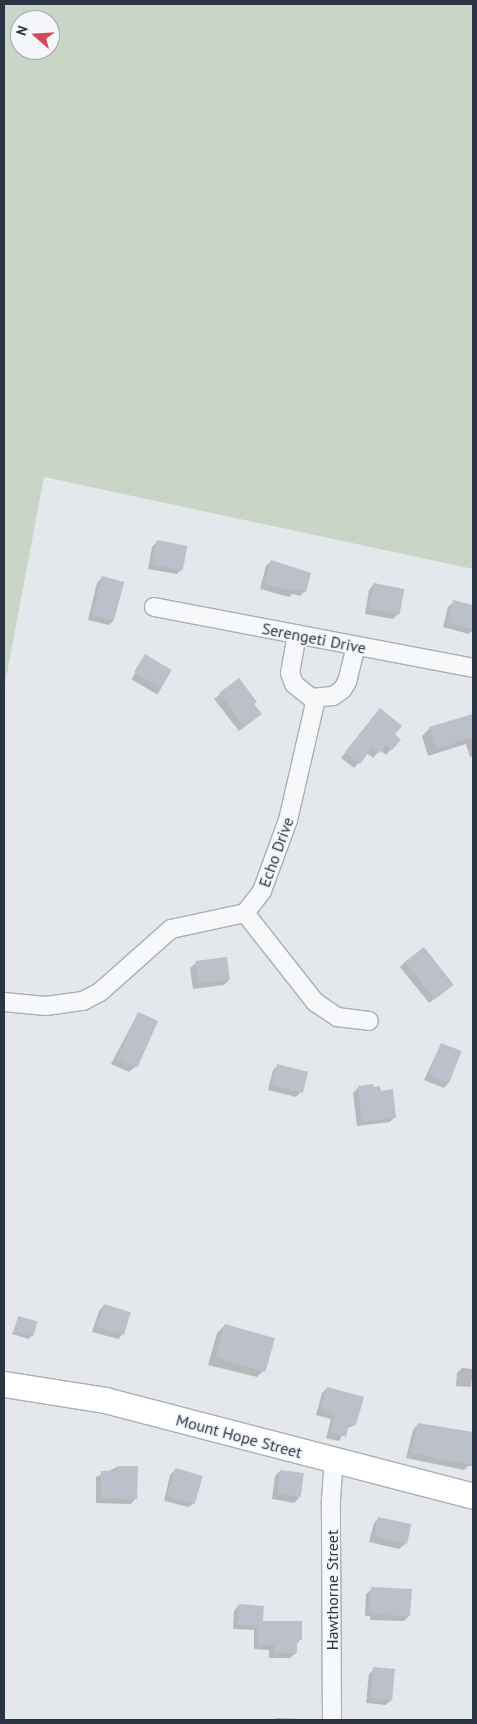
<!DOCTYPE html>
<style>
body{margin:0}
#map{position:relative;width:477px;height:1724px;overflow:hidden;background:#e4e7ec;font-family:"PT Sans",sans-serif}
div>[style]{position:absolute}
.green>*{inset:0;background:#c9d6c5}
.shadow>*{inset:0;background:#0003;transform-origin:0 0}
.building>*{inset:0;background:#bbc0ca;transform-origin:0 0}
.roads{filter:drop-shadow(1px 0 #a9aeb7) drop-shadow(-1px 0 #a9aeb7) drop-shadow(0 1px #a9aeb7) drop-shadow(0 -1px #a9aeb7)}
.street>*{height:18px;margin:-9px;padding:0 9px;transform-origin:9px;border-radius:9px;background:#f7f8fa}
.secondary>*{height:25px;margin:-12.5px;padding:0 12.5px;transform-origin:12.5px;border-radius:12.5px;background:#fff}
span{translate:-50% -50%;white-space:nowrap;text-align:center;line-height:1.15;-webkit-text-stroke:4px #f4f6f9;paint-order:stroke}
.street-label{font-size:16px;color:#2b3445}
.frame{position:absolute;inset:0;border:5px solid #2b3445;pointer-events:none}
.north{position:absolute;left:10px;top:10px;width:50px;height:50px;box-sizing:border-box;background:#f4f6f9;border:1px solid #a4a8b1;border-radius:50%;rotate:289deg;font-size:14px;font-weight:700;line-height:20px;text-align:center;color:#2b3445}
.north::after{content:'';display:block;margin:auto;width:18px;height:22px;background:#d1495b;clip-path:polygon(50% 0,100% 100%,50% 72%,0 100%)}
</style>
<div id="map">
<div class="green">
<i style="clip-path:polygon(evenodd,4px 4px,473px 4px,473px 569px,44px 477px,4px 689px,4px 4px,20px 20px,50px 20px,50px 50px,20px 50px,20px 20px)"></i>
</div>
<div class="shadow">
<i style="clip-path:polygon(157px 542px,182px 569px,177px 574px,148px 569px,152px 547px)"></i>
<i style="clip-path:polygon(271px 561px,305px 591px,300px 596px,292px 594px,289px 597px,260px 589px,266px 566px)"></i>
<i style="clip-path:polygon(102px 578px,114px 620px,109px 625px,88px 620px,97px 583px)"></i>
<i style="clip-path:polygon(374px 584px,398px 614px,393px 619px,365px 614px,369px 590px)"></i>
<i style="clip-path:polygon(454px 602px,473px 607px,473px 630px,469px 634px,443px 627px,448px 607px)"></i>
<i style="left:145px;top:656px;width:30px;height:27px;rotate:30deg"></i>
<i style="clip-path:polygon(220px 694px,253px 704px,255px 719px,239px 731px,214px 699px)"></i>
<i style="clip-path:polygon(375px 715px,393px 735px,391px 749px,386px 755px,380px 750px,373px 758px,367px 753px,354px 768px,341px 758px)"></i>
<i style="clip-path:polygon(473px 715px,473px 756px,470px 757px,466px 744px,428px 756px,422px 736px,430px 728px)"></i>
<i style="clip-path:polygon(405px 962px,453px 985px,429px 1003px,400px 967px)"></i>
<i style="clip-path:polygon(196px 963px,229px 980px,224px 985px,193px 989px,190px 968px)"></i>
<i style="clip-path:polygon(138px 1013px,135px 1067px,129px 1072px,111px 1064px)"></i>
<i style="clip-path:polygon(441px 1044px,449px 1082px,444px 1088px,424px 1080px)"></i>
<i style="clip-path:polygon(278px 1065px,301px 1092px,296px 1097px,268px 1090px,273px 1070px)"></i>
<i style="clip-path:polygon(358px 1088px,380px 1092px,395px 1117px,390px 1122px,357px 1126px,353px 1093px)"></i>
<i style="clip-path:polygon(104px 1305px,123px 1334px,118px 1339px,92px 1332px,99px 1311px)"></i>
<i style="clip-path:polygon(19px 1317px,31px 1336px,29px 1339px,12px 1334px)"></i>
<i style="clip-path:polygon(225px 1325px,265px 1369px,257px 1377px,208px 1365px,217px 1333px)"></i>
<i style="clip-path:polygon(462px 1368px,473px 1369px,471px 1387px,456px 1386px,457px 1373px)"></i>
<i style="clip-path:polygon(327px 1388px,355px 1425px,346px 1429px,339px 1441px,326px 1438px,331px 1419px,316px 1415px,322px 1393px)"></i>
<i style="clip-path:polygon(418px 1424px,473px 1433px,473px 1466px,468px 1466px,464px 1470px,406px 1458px,413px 1430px)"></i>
<i style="clip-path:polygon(117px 1467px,136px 1498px,131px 1504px,96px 1503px,96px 1477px)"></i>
<i style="clip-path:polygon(175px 1470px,195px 1502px,189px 1507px,164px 1501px,170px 1475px)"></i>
<i style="clip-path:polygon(280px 1471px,299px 1498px,294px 1503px,272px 1499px,275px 1476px)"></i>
<i style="clip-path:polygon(379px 1518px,409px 1525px,405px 1544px,399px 1549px,369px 1542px,374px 1523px)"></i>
<i style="clip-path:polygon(372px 1589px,409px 1616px,404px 1621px,370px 1620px,370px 1616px,365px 1616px,366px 1594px)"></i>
<i style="clip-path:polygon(239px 1605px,262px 1622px,301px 1639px,296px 1645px,296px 1653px,290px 1658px,269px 1658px,269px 1650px,254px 1649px,254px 1630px,233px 1629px,234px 1611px)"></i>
<i style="clip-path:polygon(374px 1669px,391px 1700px,386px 1705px,366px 1703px,369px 1674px)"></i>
<i style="clip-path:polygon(276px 1718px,301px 1719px,301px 1720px,274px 1720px)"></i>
</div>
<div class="building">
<i style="left:157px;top:540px;width:31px;height:25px;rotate:11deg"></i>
<i style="clip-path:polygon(271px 560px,311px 573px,306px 592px,296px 589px,295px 592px,265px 584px)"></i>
<i style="left:102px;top:576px;width:23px;height:40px;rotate:15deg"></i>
<i style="left:374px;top:583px;width:31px;height:26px;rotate:11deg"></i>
<i style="clip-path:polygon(453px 600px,473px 605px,473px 629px,448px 622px)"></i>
<i style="left:145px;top:654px;width:31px;height:21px;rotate:31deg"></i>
<i style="clip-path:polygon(239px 678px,257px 702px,254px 704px,262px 714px,244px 727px,219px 693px)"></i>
<i style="clip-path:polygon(380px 708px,402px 726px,395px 734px,401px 740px,392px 750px,386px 745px,379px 753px,372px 748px,360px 764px,345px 752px)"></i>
<i style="clip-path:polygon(473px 714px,473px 737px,436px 749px,429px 727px)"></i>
<i style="left:424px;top:947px;width:48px;height:24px;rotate:52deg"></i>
<i style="left:227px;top:957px;width:23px;height:32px;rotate:83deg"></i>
<i style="left:138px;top:1012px;width:22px;height:51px;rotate:24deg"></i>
<i style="left:441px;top:1043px;width:22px;height:34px;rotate:21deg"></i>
<i style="left:277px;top:1064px;width:32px;height:22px;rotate:14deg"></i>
<i style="clip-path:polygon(373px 1084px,374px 1087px,380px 1086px,381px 1091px,393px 1089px,396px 1118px,362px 1122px,358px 1086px)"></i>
<i style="left:104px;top:1304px;width:28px;height:24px;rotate:17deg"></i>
<i style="left:18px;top:1316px;width:20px;height:16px;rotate:15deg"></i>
<i style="left:225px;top:1324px;width:52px;height:35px;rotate:16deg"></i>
<i style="clip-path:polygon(327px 1387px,364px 1397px,356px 1425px,349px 1424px,346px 1437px,331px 1432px,335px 1414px,321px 1410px)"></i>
<i style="clip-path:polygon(418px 1423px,473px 1432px,473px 1461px,470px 1465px,411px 1453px)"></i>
<i style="clip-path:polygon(117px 1466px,138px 1466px,137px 1499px,101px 1498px,101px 1471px,116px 1471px)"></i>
<i style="left:175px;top:1468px;width:29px;height:29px;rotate:16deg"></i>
<i style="left:280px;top:1470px;width:24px;height:24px;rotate:7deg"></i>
<i style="left:378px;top:1517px;width:34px;height:20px;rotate:12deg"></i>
<i style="clip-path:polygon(371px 1587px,412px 1589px,410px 1616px,375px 1615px,375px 1612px,370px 1611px)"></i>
<i style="clip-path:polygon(239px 1604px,264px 1606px,263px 1621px,302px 1621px,302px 1640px,297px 1640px,297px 1653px,274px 1653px,274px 1645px,258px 1645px,259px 1626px,237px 1624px)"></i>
<i style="left:373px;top:1667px;width:22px;height:32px;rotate:5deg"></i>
</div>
<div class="roads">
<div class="street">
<i style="left:154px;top:607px;width:325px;rotate:10.8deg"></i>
<i style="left:297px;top:634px;width:40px;rotate:100deg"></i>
<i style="left:290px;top:673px;width:12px;rotate:70deg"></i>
<i style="left:294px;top:684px;width:22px;rotate:39deg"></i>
<i style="left:311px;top:698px;width:22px;rotate:-5deg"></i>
<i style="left:333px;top:696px;width:11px;rotate:-34deg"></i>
<i style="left:342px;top:690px;width:9px;rotate:-58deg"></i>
<i style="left:347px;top:682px;width:37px;rotate:-76deg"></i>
<i style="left:245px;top:913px;width:113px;rotate:51.8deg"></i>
<i style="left:315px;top:1002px;width:27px;rotate:34deg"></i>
<i style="left:337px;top:1017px;width:32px;rotate:7deg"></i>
<i style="left:4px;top:1002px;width:42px;rotate:5.4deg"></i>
<i style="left:46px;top:1006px;width:37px;rotate:-8deg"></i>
<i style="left:83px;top:1001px;width:19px;rotate:-28deg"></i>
<i style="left:100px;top:992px;width:95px;rotate:-41.6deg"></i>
<i style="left:171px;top:929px;width:76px;rotate:-12.2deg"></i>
<i style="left:245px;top:913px;width:28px;rotate:-52deg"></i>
<i style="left:262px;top:891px;width:76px;rotate:-69.9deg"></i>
<i style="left:288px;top:820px;width:124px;rotate:-77deg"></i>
<i style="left:332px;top:1720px;width:220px;rotate:-90.3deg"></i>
<i style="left:331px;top:1500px;width:39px;rotate:-86deg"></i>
</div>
<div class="secondary">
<i style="left:4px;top:1384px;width:102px;rotate:9deg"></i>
<i style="left:105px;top:1400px;width:380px;rotate:14.6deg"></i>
</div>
</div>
<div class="street-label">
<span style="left:314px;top:638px;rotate:11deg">Serengeti Drive</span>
<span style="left:276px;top:852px;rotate:-70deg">Echo Drive</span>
<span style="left:239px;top:1436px;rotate:15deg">Mount Hope Street</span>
<span style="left:332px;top:1590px;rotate:-90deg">Hawthorne Street</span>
</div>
<div class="frame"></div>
<div class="north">N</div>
</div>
